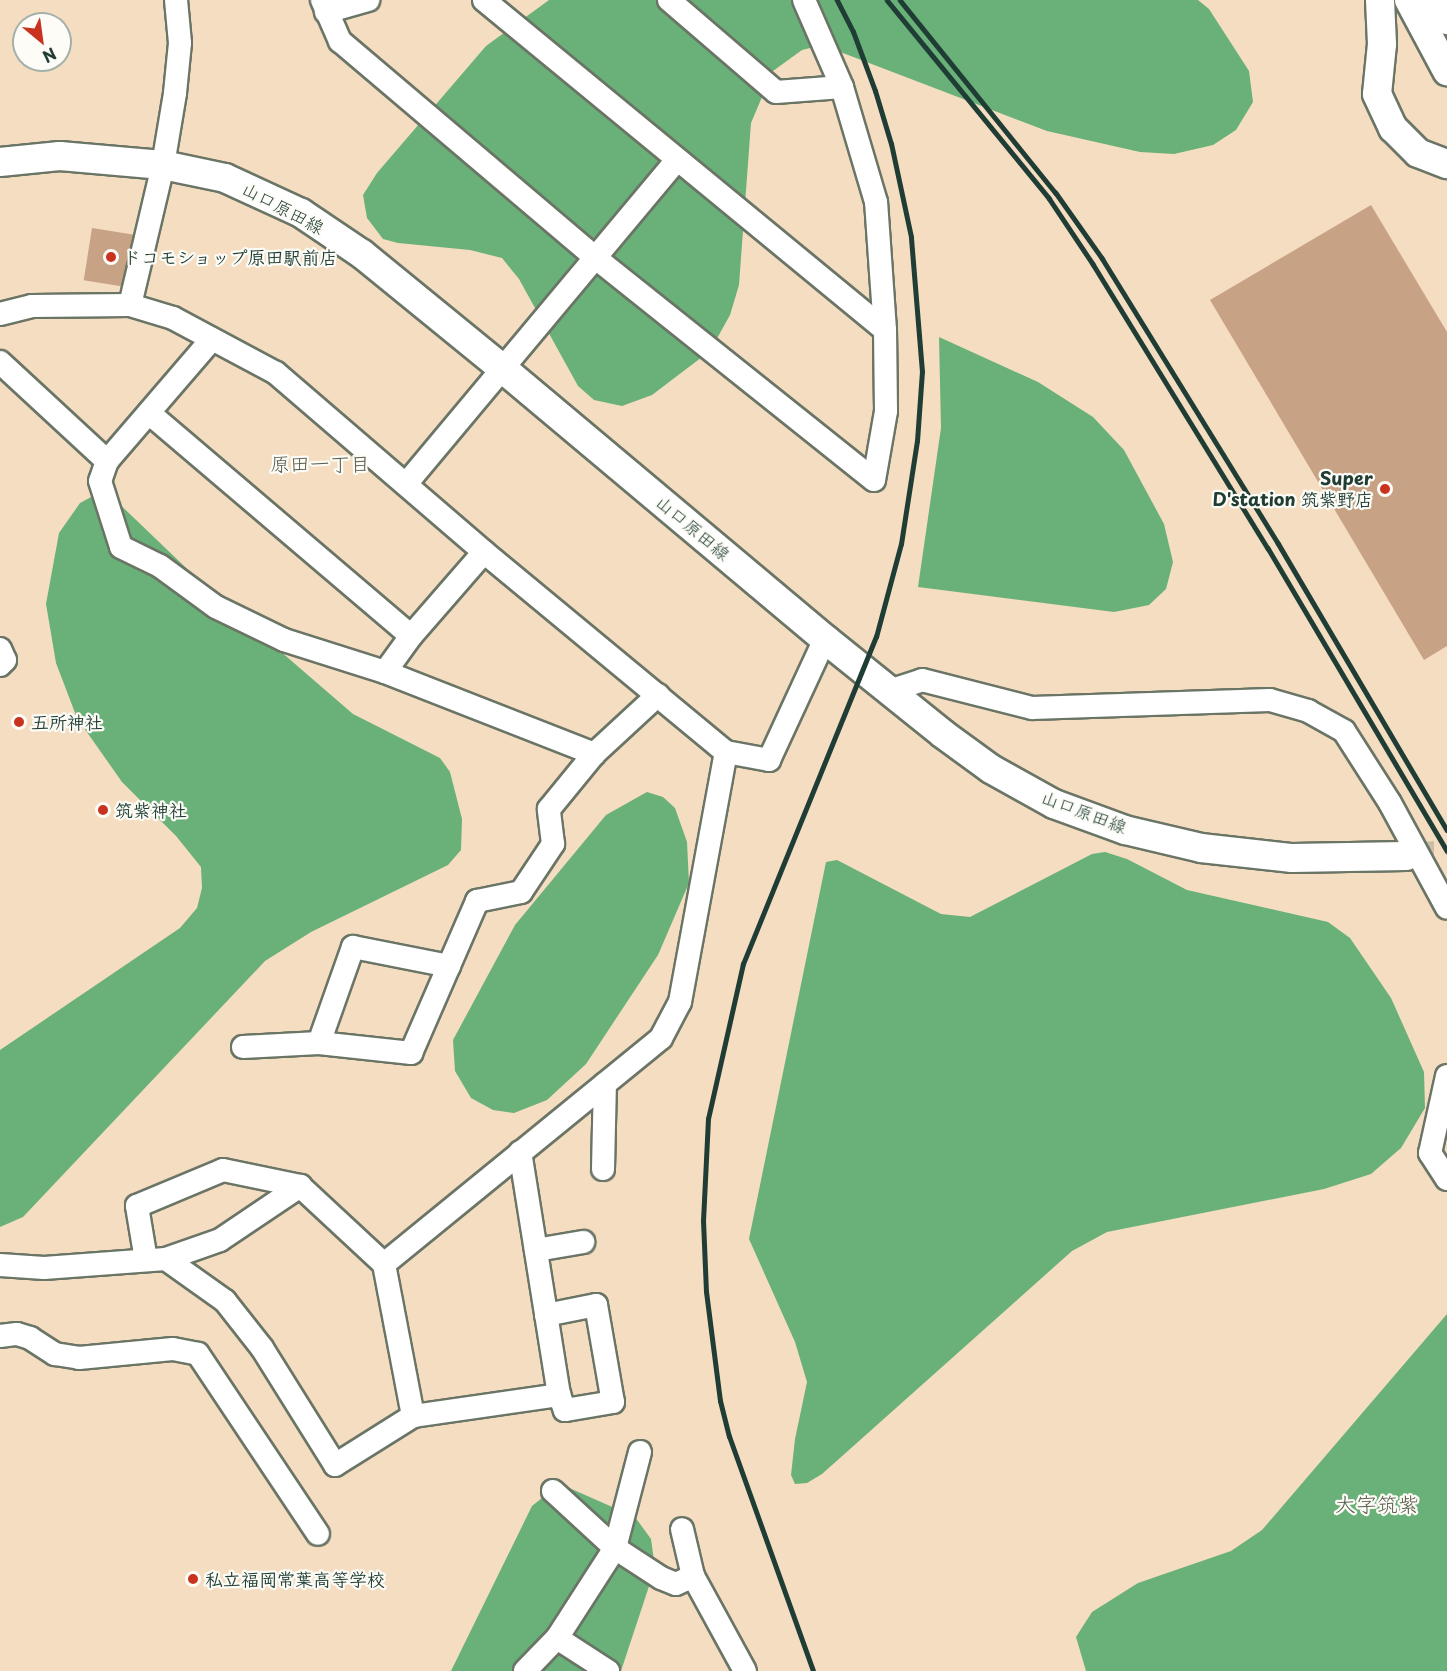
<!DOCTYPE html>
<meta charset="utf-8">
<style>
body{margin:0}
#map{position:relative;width:1447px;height:1671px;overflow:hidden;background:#f5ddc2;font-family:"Playpen Sans","Klee One",sans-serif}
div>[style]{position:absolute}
.forest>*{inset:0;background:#69b178}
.building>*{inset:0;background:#c8a284;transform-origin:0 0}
.major-tunnel>*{height:28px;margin-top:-14px;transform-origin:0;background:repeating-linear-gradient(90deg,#cabda6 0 28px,transparent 0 42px)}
.roads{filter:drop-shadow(2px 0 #6a7566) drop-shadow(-2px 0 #6a7566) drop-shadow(0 2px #6a7566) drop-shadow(0 -2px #6a7566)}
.minor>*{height:22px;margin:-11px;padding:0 11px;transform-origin:11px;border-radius:11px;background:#fff}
.major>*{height:28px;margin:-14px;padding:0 14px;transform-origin:14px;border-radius:14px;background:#fff}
.rail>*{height:4.5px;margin:-2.25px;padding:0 2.25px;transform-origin:2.25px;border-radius:2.25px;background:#1f3d34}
.dots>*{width:16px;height:16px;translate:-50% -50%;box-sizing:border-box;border:3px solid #fdfcf7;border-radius:50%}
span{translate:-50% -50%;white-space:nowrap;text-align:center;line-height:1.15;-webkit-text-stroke:4.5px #fdfcf7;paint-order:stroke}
.street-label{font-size:18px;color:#1f3d34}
.poi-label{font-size:18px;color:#1f3d34;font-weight:700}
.left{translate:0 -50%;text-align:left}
.right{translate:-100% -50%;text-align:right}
.neighbourhood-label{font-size:20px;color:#5a6050}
.quarter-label{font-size:21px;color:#5a6050}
.north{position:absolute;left:12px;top:12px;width:60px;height:60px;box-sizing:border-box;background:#fdfcf7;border:2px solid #a4b0a9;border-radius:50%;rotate:151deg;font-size:16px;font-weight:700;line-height:24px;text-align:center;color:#1f3d34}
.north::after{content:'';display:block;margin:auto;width:21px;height:27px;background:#c8321e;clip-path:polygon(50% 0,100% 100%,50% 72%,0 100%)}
</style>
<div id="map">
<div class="forest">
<i style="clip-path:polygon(549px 0,1198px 0,1209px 9px,1249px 71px,1253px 102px,1236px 130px,1213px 145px,1174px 154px,1140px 152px,1047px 131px,822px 45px,802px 50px,773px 71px,751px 123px,739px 285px,730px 315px,710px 351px,652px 395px,622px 406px,594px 400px,578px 386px,519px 279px,502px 258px,470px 250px,398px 243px,383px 239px,367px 218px,363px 195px,377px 173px,486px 46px)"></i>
<i style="clip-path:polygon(939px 337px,1038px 382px,1093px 417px,1124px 450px,1164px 524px,1173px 562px,1166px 589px,1149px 605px,1114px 612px,918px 587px,941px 428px)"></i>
<i style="clip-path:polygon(109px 494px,206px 587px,353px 714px,440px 758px,450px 772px,462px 819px,461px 850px,448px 865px,311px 932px,265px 961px,23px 1217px,0 1227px,0 1050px,180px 928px,197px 908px,202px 888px,201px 867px,176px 836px,122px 782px,77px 718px,56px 663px,46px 604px,59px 533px,80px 503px,93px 496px)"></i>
<i style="clip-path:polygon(647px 792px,663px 797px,675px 808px,687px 842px,689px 883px,658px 955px,586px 1064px,547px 1100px,514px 1113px,493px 1110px,471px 1098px,455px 1071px,453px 1040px,515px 925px,606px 815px)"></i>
<i style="clip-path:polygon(1105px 852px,1127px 859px,1187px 890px,1328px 922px,1350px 938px,1391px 998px,1424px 1072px,1425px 1108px,1401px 1148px,1371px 1174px,1324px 1189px,1107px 1232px,1072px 1251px,822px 1474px,807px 1483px,795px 1484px,791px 1475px,795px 1439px,807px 1382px,795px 1342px,749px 1239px,826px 862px,837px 860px,941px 914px,970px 917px,1092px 854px)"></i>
<i style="clip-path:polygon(1447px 1314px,1447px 1671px,1086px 1671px,1076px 1637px,1092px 1612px,1138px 1583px,1231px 1551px,1262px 1530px)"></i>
<i style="clip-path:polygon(567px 1487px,635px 1517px,651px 1539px,655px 1568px,621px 1671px,451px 1671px,532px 1506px,547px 1494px)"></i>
</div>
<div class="building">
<i style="clip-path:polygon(1371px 205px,1447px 332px,1447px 646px,1424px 660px,1210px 300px)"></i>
<i style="left:92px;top:228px;width:46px;height:53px;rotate:9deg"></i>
</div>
<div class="major-tunnel">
<i style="left:1406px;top:856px;width:41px;rotate:-1.4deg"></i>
</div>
<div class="roads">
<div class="minor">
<i style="left:322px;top:0;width:45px;rotate:66.3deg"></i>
<i style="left:340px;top:41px;width:337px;rotate:40.3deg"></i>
<i style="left:597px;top:259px;width:354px;rotate:38.6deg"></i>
<i style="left:874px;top:480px;width:70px;rotate:-80.1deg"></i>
<i style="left:886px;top:411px;width:81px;rotate:-90.7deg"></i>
<i style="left:885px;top:330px;width:128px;rotate:-94deg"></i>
<i style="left:876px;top:202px;width:120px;rotate:-106.5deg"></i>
<i style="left:842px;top:87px;width:95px;rotate:-113.6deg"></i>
<i style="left:484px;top:0;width:519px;rotate:39.45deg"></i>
<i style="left:669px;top:0;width:141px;rotate:40.7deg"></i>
<i style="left:776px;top:92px;width:66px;rotate:-4.3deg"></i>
<i style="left:326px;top:12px;width:44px;rotate:-15.9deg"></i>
<i style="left:130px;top:305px;width:144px;rotate:-76.7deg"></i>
<i style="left:163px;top:165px;width:73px;rotate:-80.5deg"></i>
<i style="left:175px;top:93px;width:50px;rotate:-84.3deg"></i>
<i style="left:180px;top:43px;width:43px;rotate:-95.3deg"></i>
<i style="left:0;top:314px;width:33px;rotate:-14deg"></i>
<i style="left:32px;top:306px;width:98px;rotate:-0.6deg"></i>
<i style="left:130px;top:305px;width:45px;rotate:16.8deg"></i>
<i style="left:173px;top:318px;width:117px;rotate:28.1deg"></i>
<i style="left:276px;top:373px;width:274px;rotate:40.7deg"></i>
<i style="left:484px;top:552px;width:314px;rotate:39.6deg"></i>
<i style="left:726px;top:752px;width:44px;rotate:10.5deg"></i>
<i style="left:769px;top:760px;width:133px;rotate:-65.2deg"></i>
<i style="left:212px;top:339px;width:161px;rotate:130.7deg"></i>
<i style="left:107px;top:461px;width:21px;rotate:109deg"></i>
<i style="left:100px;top:481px;width:69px;rotate:72.3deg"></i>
<i style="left:121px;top:547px;width:43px;rotate:26deg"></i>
<i style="left:160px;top:566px;width:69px;rotate:36.2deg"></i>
<i style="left:216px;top:607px;width:76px;rotate:25.9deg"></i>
<i style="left:284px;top:640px;width:106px;rotate:17.6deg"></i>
<i style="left:385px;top:672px;width:225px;rotate:21.4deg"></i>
<i style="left:0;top:362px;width:146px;rotate:42.8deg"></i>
<i style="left:149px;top:413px;width:344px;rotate:40.4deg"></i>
<i style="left:406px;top:484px;width:422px;rotate:-50.1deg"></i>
<i style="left:0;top:649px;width:12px;rotate:66deg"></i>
<i style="left:5px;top:660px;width:7px;rotate:135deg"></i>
<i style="left:385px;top:672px;width:44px;rotate:-54.2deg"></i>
<i style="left:411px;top:636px;width:111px;rotate:-49deg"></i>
<i style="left:889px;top:691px;width:35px;rotate:-18deg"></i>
<i style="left:922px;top:680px;width:114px;rotate:14.3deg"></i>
<i style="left:1032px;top:708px;width:238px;rotate:-1.9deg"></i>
<i style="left:1270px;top:700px;width:40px;rotate:16deg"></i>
<i style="left:1308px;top:711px;width:41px;rotate:29.1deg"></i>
<i style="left:1344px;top:731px;width:85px;rotate:57.4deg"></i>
<i style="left:1390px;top:803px;width:119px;rotate:61.5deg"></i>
<i style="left:319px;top:1043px;width:102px;rotate:-70.5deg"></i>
<i style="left:353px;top:947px;width:98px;rotate:11.2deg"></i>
<i style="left:243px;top:1047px;width:76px;rotate:-3deg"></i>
<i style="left:319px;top:1043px;width:93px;rotate:6.2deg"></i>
<i style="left:411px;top:1053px;width:166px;rotate:-66.5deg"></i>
<i style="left:477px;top:901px;width:45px;rotate:-11.6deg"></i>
<i style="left:521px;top:892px;width:58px;rotate:-56.3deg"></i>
<i style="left:553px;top:844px;width:35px;rotate:-97deg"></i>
<i style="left:549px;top:809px;width:71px;rotate:-50.7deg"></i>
<i style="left:594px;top:754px;width:87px;rotate:-42.7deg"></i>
<i style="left:1447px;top:1076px;width:79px;rotate:102.4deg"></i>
<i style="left:1430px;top:1153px;width:31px;rotate:57deg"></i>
<i style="left:603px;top:1169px;width:85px;rotate:-88.7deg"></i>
<i style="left:536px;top:1250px;width:48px;rotate:-9.7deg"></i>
<i style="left:166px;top:1259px;width:72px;rotate:35.4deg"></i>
<i style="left:225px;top:1301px;width:60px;rotate:51.8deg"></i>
<i style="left:262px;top:1348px;width:138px;rotate:58deg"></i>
<i style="left:335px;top:1465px;width:92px;rotate:-32.1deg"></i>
<i style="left:413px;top:1416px;width:148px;rotate:-8.2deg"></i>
<i style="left:559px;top:1395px;width:246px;rotate:-99.1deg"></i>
<i style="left:146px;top:1260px;width:55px;rotate:-99.5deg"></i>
<i style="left:137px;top:1206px;width:93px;rotate:-22.7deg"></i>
<i style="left:223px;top:1170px;width:79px;rotate:11.7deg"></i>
<i style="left:384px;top:1264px;width:155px;rotate:79.2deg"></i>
<i style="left:0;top:1265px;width:44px;rotate:3.9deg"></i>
<i style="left:44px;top:1268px;width:122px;rotate:-4.2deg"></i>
<i style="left:166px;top:1259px;width:57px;rotate:-19.4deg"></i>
<i style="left:220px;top:1240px;width:97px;rotate:-34deg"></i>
<i style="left:300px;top:1186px;width:115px;rotate:42.9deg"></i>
<i style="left:384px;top:1264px;width:357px;rotate:-39.2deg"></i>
<i style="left:661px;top:1038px;width:41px;rotate:-62.2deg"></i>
<i style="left:680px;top:1002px;width:254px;rotate:-79.6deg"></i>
<i style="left:546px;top:1315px;width:51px;rotate:-11.3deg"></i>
<i style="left:596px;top:1305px;width:98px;rotate:80.1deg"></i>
<i style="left:613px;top:1402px;width:49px;rotate:170.5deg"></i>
<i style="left:565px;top:1410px;width:16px;rotate:-112deg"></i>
<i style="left:0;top:1336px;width:17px;rotate:-7deg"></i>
<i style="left:17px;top:1334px;width:14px;rotate:17deg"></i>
<i style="left:30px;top:1338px;width:30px;rotate:33deg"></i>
<i style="left:55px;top:1354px;width:24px;rotate:9deg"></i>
<i style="left:79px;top:1358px;width:94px;rotate:-5.5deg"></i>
<i style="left:173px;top:1349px;width:25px;rotate:11deg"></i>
<i style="left:198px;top:1354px;width:216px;rotate:56.3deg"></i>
<i style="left:640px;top:1452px;width:99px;rotate:104.6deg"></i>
<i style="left:615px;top:1548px;width:55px;rotate:33.1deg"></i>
<i style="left:661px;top:1578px;width:16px;rotate:22deg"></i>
<i style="left:676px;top:1584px;width:19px;rotate:-25deg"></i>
<i style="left:693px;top:1576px;width:48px;rotate:-103.2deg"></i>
<i style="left:553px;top:1491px;width:84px;rotate:42.6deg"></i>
<i style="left:615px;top:1548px;width:107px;rotate:122.8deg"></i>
<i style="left:693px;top:1576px;width:108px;rotate:61.3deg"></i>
<i style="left:525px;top:1671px;width:46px;rotate:-45.9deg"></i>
<i style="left:557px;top:1638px;width:61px;rotate:32.9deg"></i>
</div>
<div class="major">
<i style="left:1380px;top:0;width:44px;rotate:87.4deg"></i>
<i style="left:1382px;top:44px;width:50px;rotate:95.7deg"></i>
<i style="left:1377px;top:94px;width:38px;rotate:65deg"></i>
<i style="left:1393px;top:128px;width:35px;rotate:45deg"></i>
<i style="left:1418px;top:153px;width:31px;rotate:21deg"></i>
<i style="left:1409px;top:0;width:81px;rotate:61.8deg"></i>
<i style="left:1436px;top:0;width:23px;rotate:61deg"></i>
<i style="left:0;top:162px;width:60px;rotate:-5.7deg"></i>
<i style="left:60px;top:156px;width:103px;rotate:5deg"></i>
<i style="left:163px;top:165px;width:63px;rotate:11.8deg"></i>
<i style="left:225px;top:178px;width:84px;rotate:24.7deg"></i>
<i style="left:301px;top:213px;width:73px;rotate:33.9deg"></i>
<i style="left:362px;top:254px;width:181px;rotate:39.2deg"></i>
<i style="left:502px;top:368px;width:422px;rotate:40deg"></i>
<i style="left:825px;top:639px;width:151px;rotate:38.8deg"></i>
<i style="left:943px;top:734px;width:59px;rotate:36.1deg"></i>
<i style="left:991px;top:769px;width:72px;rotate:29.1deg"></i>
<i style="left:1054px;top:804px;width:76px;rotate:20.1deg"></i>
<i style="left:1125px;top:830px;width:78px;rotate:13.3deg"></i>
<i style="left:1201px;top:848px;width:92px;rotate:6.3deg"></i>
<i style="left:1292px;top:858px;width:114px;rotate:-1deg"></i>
</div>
</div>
<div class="rail">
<i style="left:887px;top:0;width:256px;rotate:50.7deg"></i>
<i style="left:1049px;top:198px;width:79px;rotate:56.3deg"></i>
<i style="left:1093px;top:264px;width:334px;rotate:58.4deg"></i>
<i style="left:1268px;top:548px;width:352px;rotate:59.4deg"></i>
<i style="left:900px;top:0;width:248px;rotate:51.1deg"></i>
<i style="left:1056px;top:193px;width:80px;rotate:54.7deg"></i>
<i style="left:1102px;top:258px;width:335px;rotate:58.3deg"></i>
<i style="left:1278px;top:543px;width:333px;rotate:59.5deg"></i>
<i style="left:813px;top:1671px;width:249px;rotate:-109.7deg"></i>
<i style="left:729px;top:1437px;width:37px;rotate:-104deg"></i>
<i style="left:720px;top:1401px;width:110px;rotate:-97.3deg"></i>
<i style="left:706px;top:1292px;width:71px;rotate:-92.4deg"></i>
<i style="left:703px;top:1221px;width:102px;rotate:-87.2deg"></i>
<i style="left:708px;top:1119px;width:159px;rotate:-77.3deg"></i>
<i style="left:743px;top:964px;width:353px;rotate:-67.9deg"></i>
<i style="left:876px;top:637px;width:96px;rotate:-75deg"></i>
<i style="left:901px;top:544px;width:104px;rotate:-81.2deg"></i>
<i style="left:917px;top:441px;width:69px;rotate:-85.9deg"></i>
<i style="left:922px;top:372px;width:135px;rotate:-94.7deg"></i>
<i style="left:911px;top:237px;width:95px;rotate:-102.1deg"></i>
<i style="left:891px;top:144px;width:55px;rotate:-106.8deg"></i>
<i style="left:875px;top:91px;width:63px;rotate:-110.4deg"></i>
<i style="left:853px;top:32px;width:36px;rotate:-117deg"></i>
</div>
<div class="dots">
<i style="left:111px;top:257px;background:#c8321e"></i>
<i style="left:1385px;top:489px;background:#c8321e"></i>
<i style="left:19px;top:722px;background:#c8321e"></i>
<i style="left:103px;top:810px;background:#c8321e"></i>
<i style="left:193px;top:1579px;background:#c8321e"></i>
</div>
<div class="street-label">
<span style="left:283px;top:208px;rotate:28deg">山口原田線</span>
<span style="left:693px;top:528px;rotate:40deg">山口原田線</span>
<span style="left:1084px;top:812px;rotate:21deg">山口原田線</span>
</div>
<div class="poi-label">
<span class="left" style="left:123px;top:257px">ドコモショップ原田駅前店</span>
<span class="right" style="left:1373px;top:489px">Super<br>D'station 筑紫野店</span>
<span class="left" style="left:31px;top:722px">五所神社</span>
<span class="left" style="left:115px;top:810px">筑紫神社</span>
<span class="left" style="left:205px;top:1579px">私立福岡常葉高等学校</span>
</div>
<div class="neighbourhood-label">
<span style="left:320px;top:463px">原田一丁目</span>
</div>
<div class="quarter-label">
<span style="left:1377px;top:1503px">大字筑紫</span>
</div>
<div class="north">N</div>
</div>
